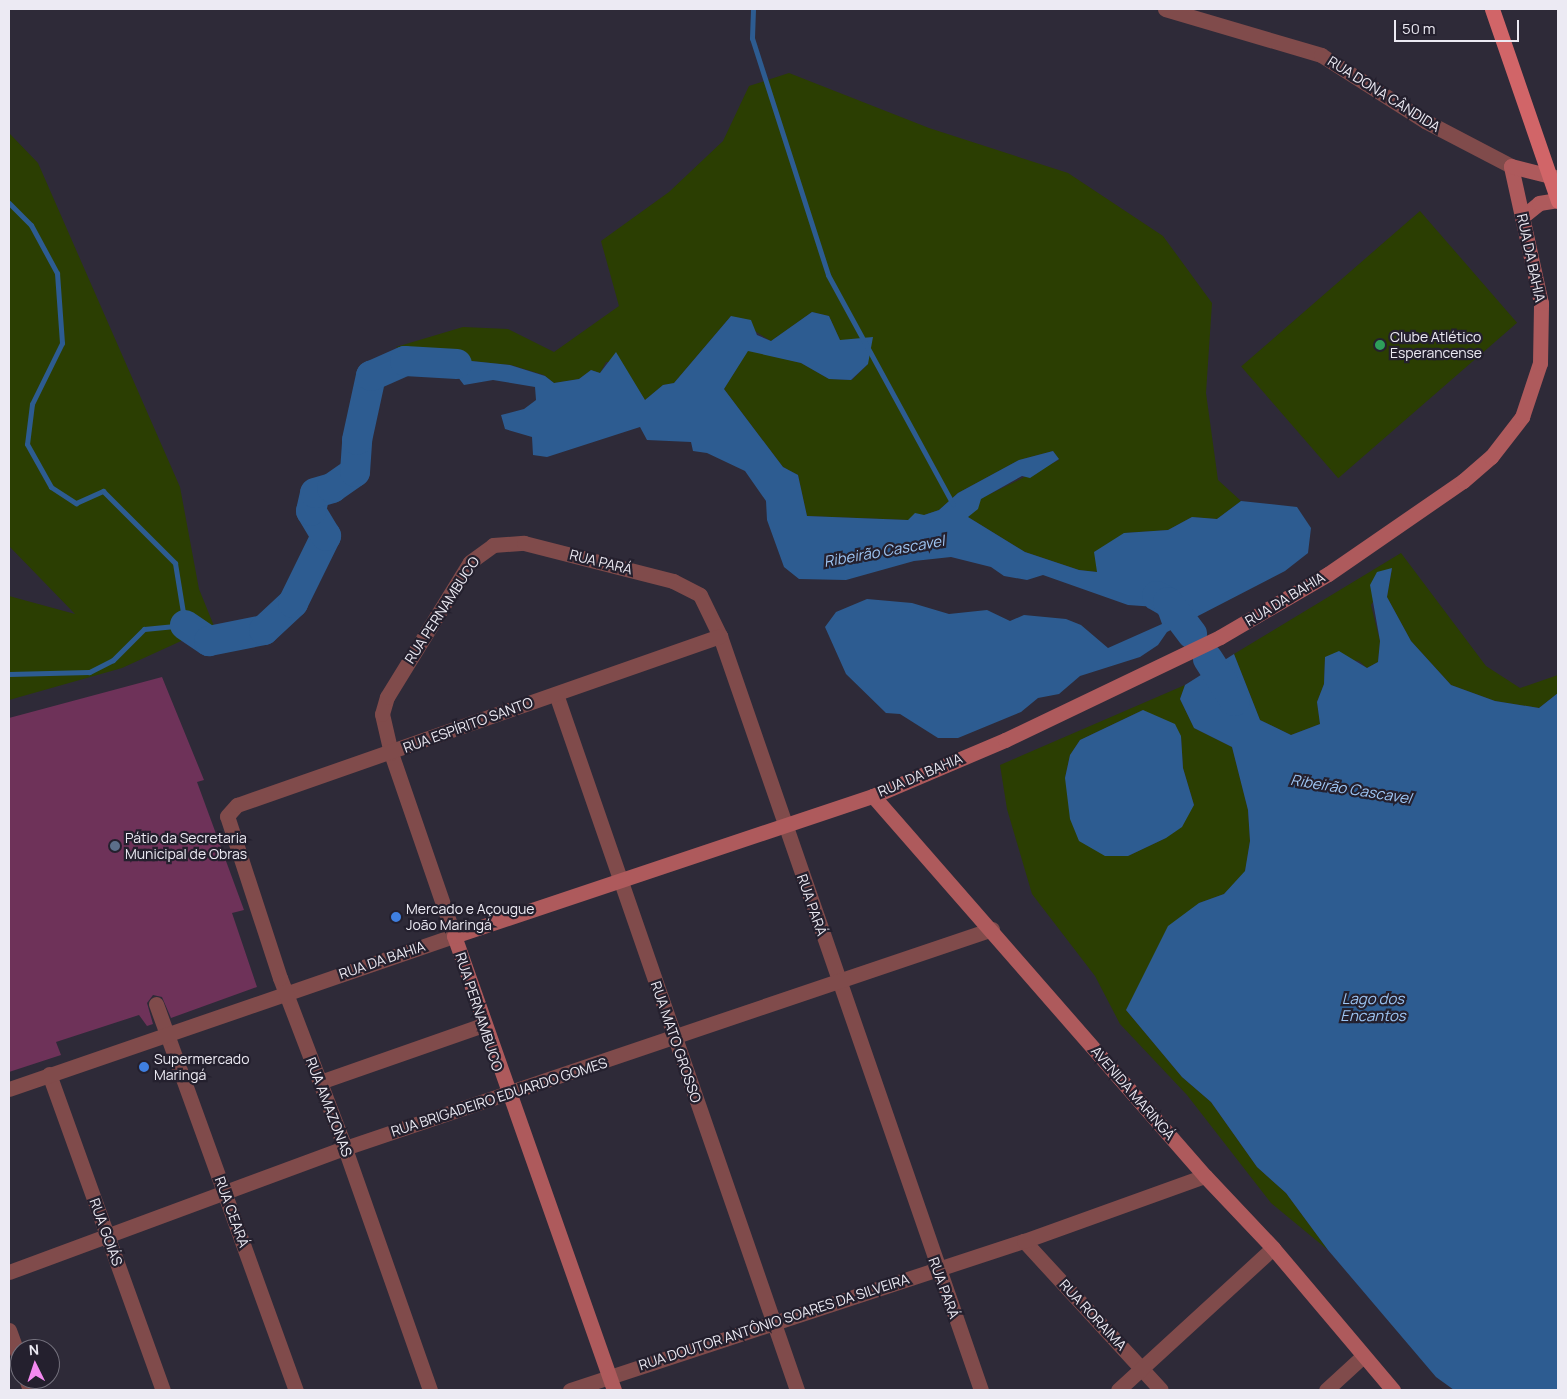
<!DOCTYPE html>
<meta charset="utf-8">
<style>
body{margin:0}
#map{position:relative;width:1567px;height:1399px;overflow:hidden;background:#2e2a38;font-family:Manrope,sans-serif}
div>[style]{position:absolute}
.green>*{inset:0;background:#2b3e02;transform-origin:0 0}
.water>*{inset:0;background:#2d5c91}
.stream>*{height:5px;margin:-2.5px;padding:0 2.5px;transform-origin:2.5px;border-radius:2.5px;background:#2d5c91}
.river>*{height:30px;margin:-15px;padding:0 15px;transform-origin:15px;border-radius:15px;background:#2d5c91}
.building>*{inset:0;background:#6e3259}
.street>*{height:15px;margin:-7.5px;padding:0 7.5px;transform-origin:7.5px;border-radius:7.5px;background:#804b4b}
.secondary>*{height:15px;margin:-7.5px;padding:0 7.5px;transform-origin:7.5px;border-radius:7.5px;background:#ae5a5c}
.primary>*{height:15px;margin:-7.5px;padding:0 7.5px;transform-origin:7.5px;border-radius:7.5px;background:#d16568}
.dots>*{width:14px;height:14px;translate:-50% -50%;box-sizing:border-box;border:2px solid #24202e;border-radius:50%}
span{translate:-50% -50%;white-space:nowrap;text-align:center;line-height:1.15;-webkit-text-stroke:4.5px #24202e;paint-order:stroke}
.street-label{font-size:14px;color:#eceaf3}
.poi-label{font-size:14px;color:#eceaf3}
.left{translate:0 -50%;text-align:left}
.water-label{font-size:15px;color:#9ec5f3;font-style:italic}
.frame{position:absolute;inset:0;border:10px solid #eceaf3;pointer-events:none}
.north{position:absolute;left:10px;top:1339px;width:50px;height:50px;box-sizing:border-box;background:#24202e;border:1px solid #74717d;border-radius:50%;rotate:356deg;font-size:14px;font-weight:700;line-height:20px;text-align:center;color:#eceaf3}
.north::after{content:'';display:block;margin:auto;width:18px;height:22px;background:#f489f0;clip-path:polygon(50% 0,100% 100%,50% 72%,0 100%)}
.scale{position:absolute;left:1394px;top:20px;width:125px;height:22px;box-sizing:border-box;border:2px solid #eceaf3;border-top:0;padding-left:6px;font-size:15px;line-height:18px;white-space:nowrap;color:#eceaf3;-webkit-text-stroke:4px #24202e;paint-order:stroke}
</style>
<div id="map">
<div class="green">
<i style="clip-path:polygon(789px 73px,929px 128px,1068px 173px,1163px 236px,1212px 303px,1206px 393px,1218px 480px,1241px 501px,1217px 519px,1192px 517px,1168px 530px,1124px 533px,1098px 572px,1079px 570px,1025px 552px,968px 517px,980px 499px,1059px 460px,1053px 451px,1019px 460px,958px 493px,939px 510px,909px 520px,807px 516px,798px 475px,783px 467px,724px 389px,748px 350px,801px 363px,829px 379px,852px 380px,868px 364px,840px 340px,829px 316px,812px 312px,771px 341px,731px 316px,674px 383px,663px 385px,645px 400px,621px 362px,606px 362px,600px 373px,591px 370px,579px 379px,554px 383px,544px 375px,511px 365px,414px 355px,396px 347px,463px 327px,508px 329px,554px 352px,619px 306px,601px 241px,669px 192px,723px 141px,749px 86px)"></i>
<i style="clip-path:polygon(9px 133px,38px 163px,180px 487px,199px 589px,214px 626px,122px 668px,9px 700px,9px 596px,75px 614px,9px 546px)"></i>
<i style="left:1420px;top:211px;width:148px;height:237px;rotate:49deg"></i>
<i style="clip-path:polygon(1401px 553px,1486px 666px,1520px 688px,1558px 675px,1558px 693px,1539px 708px,1495px 701px,1451px 685px,1411px 641px,1387px 597px,1392px 568px,1371px 605px,1380px 641px,1378px 662px,1367px 668px,1359px 661px,1325px 657px,1324px 684px,1317px 702px,1320px 724px,1291px 735px,1260px 720px,1234px 654px)"></i>
<i style="clip-path:polygon(evenodd,1185px 685px,1180px 699px,1194px 728px,1232px 747px,1248px 810px,1250px 841px,1245px 872px,1224px 894px,1199px 903px,1143px 978px,1126px 1010px,1182px 1077px,1211px 1102px,1257px 1167px,1286px 1193px,1328px 1250px,1271px 1203px,1187px 1095px,1120px 1024px,1095px 976px,1032px 894px,1007px 809px,1000px 765px,1185px 685px,1143px 710px,1181px 736px,1183px 768px,1194px 805px,1166px 838px,1128px 856px,1065px 778px,1070px 755px,1080px 740px,1143px 710px)"></i>
</div>
<div class="water">
<i style="clip-path:polygon(812px 312px,829px 316px,840px 340px,873px 337px,868px 364px,851px 380px,829px 379px,801px 363px,748px 351px,724px 389px,783px 467px,798px 475px,807px 516px,908px 520px,915px 513px,924px 515px,939px 510px,958px 493px,1019px 460px,1053px 451px,1059px 459px,1030px 478px,1022px 476px,981px 499px,978px 509px,968px 517px,1025px 552px,1079px 570px,1097px 572px,1094px 552px,1124px 533px,1168px 530px,1192px 517px,1217px 519px,1241px 501px,1297px 507px,1311px 528px,1308px 553px,1285px 571px,1167px 632px,1158px 645px,1140px 657px,1080px 676px,1059px 694px,1038px 698px,1021px 712px,958px 738px,938px 738px,900px 714px,886px 713px,846px 674px,825px 627px,836px 612px,867px 599px,912px 603px,949px 614px,987px 610px,1010px 621px,1024px 615px,1066px 619px,1081px 625px,1108px 648px,1162px 624px,1156px 607px,1128px 605px,1043px 575px,1027px 580px,1004px 576px,991px 567px,951px 557px,914px 561px,846px 580px,799px 579px,784px 567px,767px 520px,766px 501px,745px 471px,707px 453px,693px 451px,691px 442px,647px 440px,640px 427px,547px 457px,533px 455px,532px 437px,505px 429px,501px 415px,524px 409px,536px 400px,535px 387px,493px 380px,464px 385px,454px 372px,423px 369px,414px 355px,510px 365px,545px 376px,554px 383px,579px 379px,591px 370px,600px 373px,616px 352px,645px 400px,663px 385px,674px 383px,731px 316px,751px 320px,757px 335px,771px 341px)"></i>
<i style="clip-path:polygon(1392px 568px,1387px 597px,1411px 641px,1451px 685px,1495px 701px,1539px 708px,1558px 693px,1558px 1390px,1454px 1390px,1436px 1377px,1328px 1250px,1286px 1193px,1257px 1167px,1211px 1102px,1182px 1077px,1126px 1010px,1168px 926px,1199px 903px,1224px 894px,1245px 871px,1250px 841px,1248px 810px,1232px 747px,1194px 728px,1180px 699px,1185px 685px,1234px 654px,1260px 720px,1291px 735px,1320px 724px,1317px 702px,1324px 684px,1325px 657px,1339px 651px,1367px 668px,1378px 662px,1380px 641px,1370px 585px,1377px 572px)"></i>
<i style="clip-path:polygon(1143px 710px,1175px 724px,1181px 736px,1183px 768px,1194px 805px,1182px 827px,1166px 838px,1128px 856px,1105px 856px,1079px 841px,1070px 819px,1065px 778px,1070px 755px,1080px 740px)"></i>
</div>
<div class="stream">
<i style="left:753px;top:9px;width:29px;rotate:92deg"></i>
<i style="left:752px;top:38px;width:249px;rotate:72.2deg"></i>
<i style="left:828px;top:275px;width:261px;rotate:61.4deg"></i>
<i style="left:9px;top:203px;width:31px;rotate:45deg"></i>
<i style="left:31px;top:225px;width:55px;rotate:61.6deg"></i>
<i style="left:57px;top:273px;width:70px;rotate:85.9deg"></i>
<i style="left:62px;top:343px;width:68px;rotate:116.2deg"></i>
<i style="left:32px;top:404px;width:40px;rotate:97.1deg"></i>
<i style="left:27px;top:444px;width:49px;rotate:60.8deg"></i>
<i style="left:51px;top:487px;width:30px;rotate:33deg"></i>
<i style="left:76px;top:503px;width:30px;rotate:-24deg"></i>
<i style="left:103px;top:491px;width:102px;rotate:45deg"></i>
<i style="left:175px;top:563px;width:63px;rotate:80.8deg"></i>
<i style="left:185px;top:625px;width:41px;rotate:174.4deg"></i>
<i style="left:144px;top:629px;width:44px;rotate:135deg"></i>
<i style="left:113px;top:660px;width:27px;rotate:153deg"></i>
<i style="left:89px;top:672px;width:80px;rotate:178.6deg"></i>
</div>
<div class="river">
<i style="left:1157px;top:596px;width:13px;rotate:29deg"></i>
<i style="left:1168px;top:602px;width:40px;rotate:53deg"></i>
<i style="left:185px;top:625px;width:29px;rotate:34deg"></i>
<i style="left:209px;top:641px;width:56px;rotate:-11.3deg"></i>
<i style="left:264px;top:630px;width:40px;rotate:-43deg"></i>
<i style="left:293px;top:603px;width:75px;rotate:-63.8deg"></i>
<i style="left:326px;top:536px;width:29px;rotate:-121deg"></i>
<i style="left:311px;top:511px;width:18px;rotate:-77deg"></i>
<i style="left:315px;top:493px;width:18px;rotate:-16deg"></i>
<i style="left:332px;top:488px;width:28px;rotate:-35deg"></i>
<i style="left:355px;top:472px;width:32px;rotate:-86deg"></i>
<i style="left:357px;top:440px;width:66px;rotate:-77.7deg"></i>
<i style="left:371px;top:376px;width:37px;rotate:-24deg"></i>
<i style="left:405px;top:361px;width:52px;rotate:3.3deg"></i>
<i style="left:1208px;top:659px;width:50px;rotate:57.3deg"></i>
</div>
<div class="building">
<i style="clip-path:polygon(162px 677px,204px 780px,197px 782px,244px 910px,232px 913px,257px 987px,171px 1018px,162px 997px,153px 995px,147px 1003px,153px 1024px,147px 1026px,139px 1015px,56px 1042px,61px 1055px,9px 1072px,9px 718px)"></i>
</div>
<div class="street">
<i style="left:1165px;top:9px;width:163px;rotate:16.4deg"></i>
<i style="left:1321px;top:55px;width:123px;rotate:32.4deg"></i>
<i style="left:1425px;top:121px;width:97px;rotate:27.6deg"></i>
<i style="left:556px;top:694px;width:737px;rotate:70.9deg"></i>
<i style="left:156px;top:1004px;width:411px;rotate:70.1deg"></i>
<i style="left:49px;top:1074px;width:336px;rotate:70.2deg"></i>
<i style="left:320px;top:1082px;width:173px;rotate:-19.3deg"></i>
<i style="left:9px;top:1089px;width:471px;rotate:-19deg"></i>
<i style="left:454px;top:936px;width:194px;rotate:-109deg"></i>
<i style="left:391px;top:753px;width:40px;rotate:-103deg"></i>
<i style="left:382px;top:714px;width:18px;rotate:-74deg"></i>
<i style="left:387px;top:697px;width:158px;rotate:-58.4deg"></i>
<i style="left:470px;top:562px;width:29px;rotate:-36deg"></i>
<i style="left:493px;top:545px;width:31px;rotate:-4deg"></i>
<i style="left:524px;top:543px;width:154px;rotate:14.3deg"></i>
<i style="left:673px;top:581px;width:30px;rotate:27deg"></i>
<i style="left:700px;top:595px;width:46px;rotate:64deg"></i>
<i style="left:720px;top:636px;width:798px;rotate:70.91deg"></i>
<i style="left:1024px;top:1241px;width:202px;rotate:47.4deg"></i>
<i style="left:9px;top:1272px;width:358px;rotate:-20.3deg"></i>
<i style="left:345px;top:1148px;width:683px;rotate:-18.7deg"></i>
<i style="left:9px;top:1330px;width:33px;rotate:70deg"></i>
<i style="left:26px;top:1379px;width:12px;rotate:70deg"></i>
<i style="left:430px;top:1390px;width:256px;rotate:-109.4deg"></i>
<i style="left:345px;top:1148px;width:182px;rotate:-110.9deg"></i>
<i style="left:280px;top:978px;width:170px;rotate:-108.1deg"></i>
<i style="left:227px;top:816px;width:15px;rotate:-48deg"></i>
<i style="left:237px;top:805px;width:512px;rotate:-19.28deg"></i>
<i style="left:570px;top:1390px;width:478px;rotate:-18.2deg"></i>
<i style="left:1024px;top:1241px;width:192px;rotate:-19.8deg"></i>
<i style="left:1118px;top:1390px;width:210px;rotate:-42.5deg"></i>
<i style="left:1326px;top:1390px;width:50px;rotate:-42.6deg"></i>
</div>
<div class="secondary">
<i style="left:1522px;top:217px;width:22px;rotate:-39deg"></i>
<i style="left:1539px;top:203px;width:19px;rotate:-9deg"></i>
<i style="left:873px;top:796px;width:505px;rotate:48.86deg"></i>
<i style="left:1205px;top:1176px;width:99px;rotate:46.6deg"></i>
<i style="left:1273px;top:1248px;width:186px;rotate:49.8deg"></i>
<i style="left:614px;top:1390px;width:481px;rotate:-109.4deg"></i>
<i style="left:454px;top:936px;width:442px;rotate:-18.5deg"></i>
<i style="left:873px;top:796px;width:143px;rotate:-23deg"></i>
<i style="left:1005px;top:740px;width:238px;rotate:-25.6deg"></i>
<i style="left:1220px;top:637px;width:125px;rotate:-30.3deg"></i>
<i style="left:1328px;top:574px;width:164px;rotate:-34.6deg"></i>
<i style="left:1463px;top:481px;width:37px;rotate:-41deg"></i>
<i style="left:1491px;top:457px;width:51px;rotate:-52.2deg"></i>
<i style="left:1522px;top:417px;width:57px;rotate:-71.6deg"></i>
<i style="left:1540px;top:363px;width:60px;rotate:-89deg"></i>
<i style="left:1541px;top:303px;width:140px;rotate:-102.4deg"></i>
<i style="left:1511px;top:166px;width:49px;rotate:14.3deg"></i>
</div>
<div class="primary">
<i style="left:1492px;top:9px;width:203px;rotate:71deg"></i>
</div>
<div class="dots">
<i style="left:1380px;top:345px;background:#2e9e5b"></i>
<i style="left:115px;top:846px;background:#5c6f8a"></i>
<i style="left:396px;top:917px;background:#3f7fe0"></i>
<i style="left:144px;top:1067px;background:#3f7fe0"></i>
</div>
<div class="street-label">
<span style="left:1384px;top:94px;rotate:32deg">RUA DONA CÂNDIDA</span>
<span style="left:1531px;top:258px;rotate:78deg">RUA DA BAHIA</span>
<span style="left:601px;top:562px;rotate:14deg">RUA PARÁ</span>
<span style="left:1285px;top:599px;rotate:-31deg">RUA DA BAHIA</span>
<span style="left:442px;top:610px;rotate:-57deg">RUA PERNAMBUCO</span>
<span style="left:468px;top:725px;rotate:-20deg">RUA ESPÍRITO SANTO</span>
<span style="left:920px;top:775px;rotate:-23deg">RUA DA BAHIA</span>
<span style="left:812px;top:905px;rotate:71deg">RUA PARÁ</span>
<span style="left:382px;top:960px;rotate:-19deg">RUA DA BAHIA</span>
<span style="left:479px;top:1012px;rotate:72deg">RUA PERNAMBUCO</span>
<span style="left:676px;top:1042px;rotate:71deg">RUA MATO GROSSO</span>
<span style="left:1133px;top:1093px;rotate:49deg">AVENIDA MARINGÁ</span>
<span style="left:499px;top:1097px;rotate:-18deg">RUA BRIGADEIRO EDUARDO GOMES</span>
<span style="left:329px;top:1107px;rotate:69deg">RUA AMAZONAS</span>
<span style="left:232px;top:1212px;rotate:70deg">RUA CEARÁ</span>
<span style="left:106px;top:1232px;rotate:70deg">RUA GOIÁS</span>
<span style="left:944px;top:1288px;rotate:70deg">RUA PARÁ</span>
<span style="left:1093px;top:1315px;rotate:47deg">RUA RORAIMA</span>
<span style="left:774px;top:1322px;rotate:-18deg">RUA DOUTOR ANTÔNIO SOARES DA SILVEIRA</span>
</div>
<div class="poi-label">
<span class="left" style="left:1390px;top:345px">Clube Atlético<br>Esperancense</span>
<span class="left" style="left:125px;top:846px">Pátio da Secretaria<br>Municipal de Obras</span>
<span class="left" style="left:406px;top:917px">Mercado e Açougue<br>João Maringá</span>
<span class="left" style="left:154px;top:1067px">Supermercado<br>Maringá</span>
</div>
<div class="water-label">
<span style="left:884px;top:551px;rotate:-10deg">Ribeirão Cascavel</span>
<span style="left:1351px;top:789px;rotate:9deg">Ribeirão Cascavel</span>
<span style="left:1373px;top:1007px">Lago dos<br>Encantos</span>
</div>
<div class="frame"></div>
<div class="north">N</div>
<div class="scale">50 m</div>
</div>
